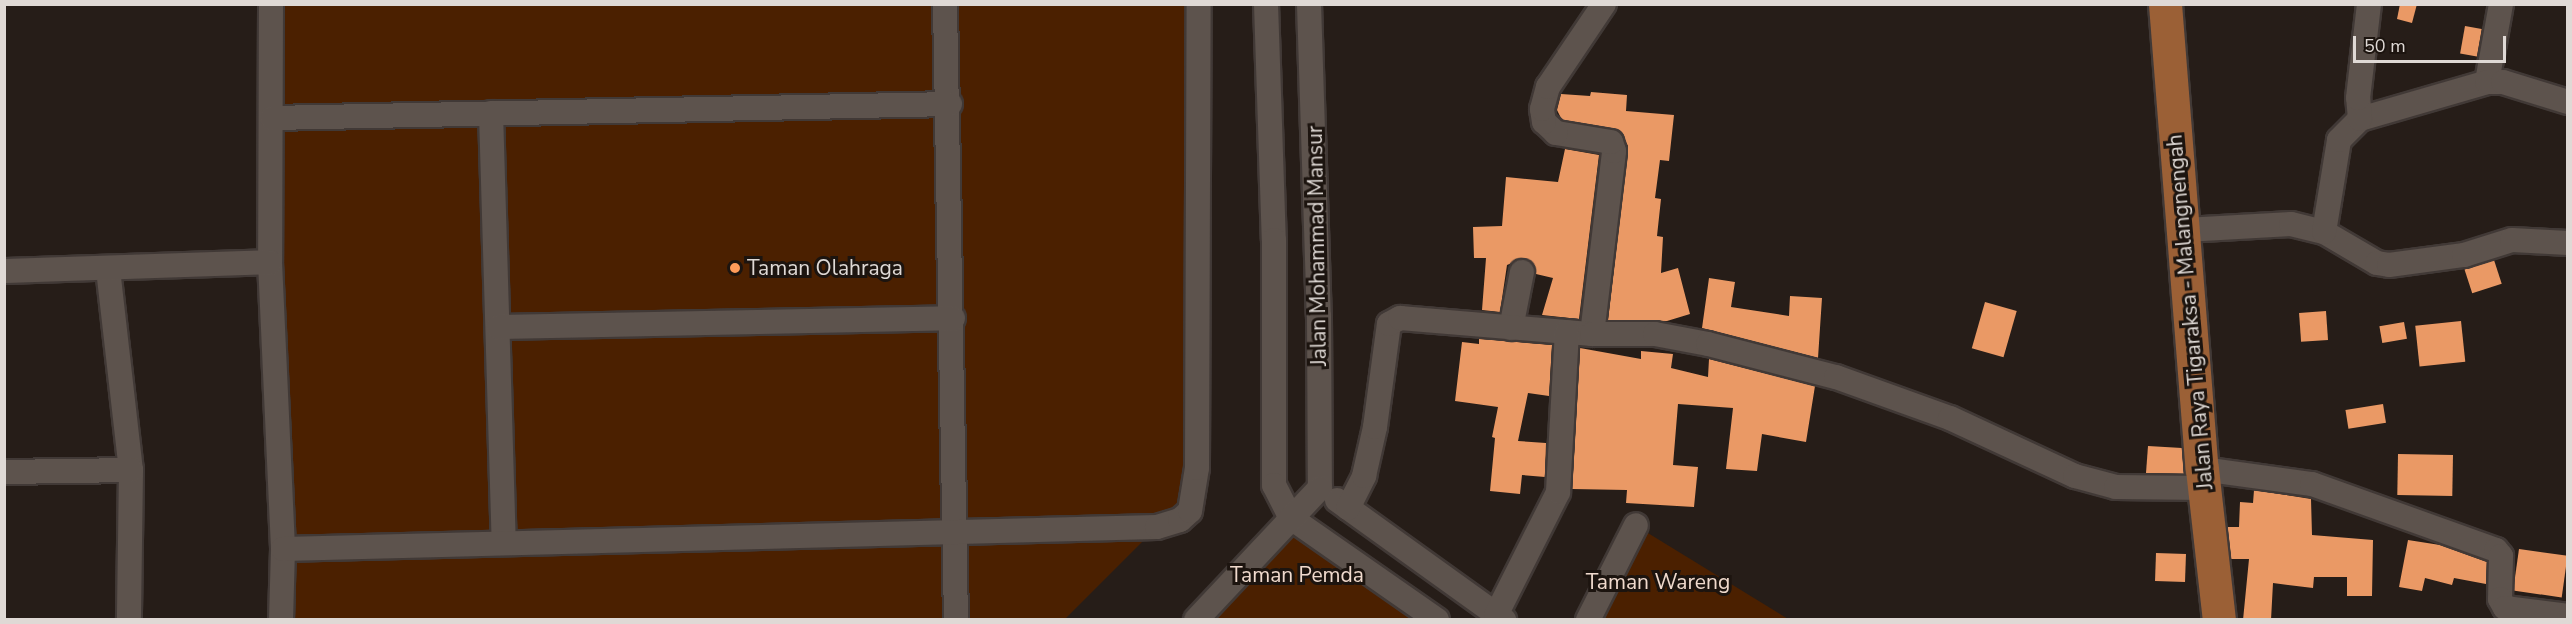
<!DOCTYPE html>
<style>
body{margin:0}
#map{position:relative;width:2572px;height:624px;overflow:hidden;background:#261d18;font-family:"Nunito Sans",sans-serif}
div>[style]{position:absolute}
.green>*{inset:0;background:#4b2000}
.building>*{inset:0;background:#ea9965;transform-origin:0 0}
.roads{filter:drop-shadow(2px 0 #413936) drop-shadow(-2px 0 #413936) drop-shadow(0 2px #413936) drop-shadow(0 -2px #413936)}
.minor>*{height:24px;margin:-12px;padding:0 12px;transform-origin:12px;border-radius:12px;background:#5d534d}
.primary>*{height:33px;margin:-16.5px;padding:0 16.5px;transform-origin:16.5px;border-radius:16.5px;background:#9b6036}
.dots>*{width:16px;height:16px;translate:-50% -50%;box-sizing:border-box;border:3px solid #1c140f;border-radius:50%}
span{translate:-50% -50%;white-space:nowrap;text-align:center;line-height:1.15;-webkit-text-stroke:6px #1c140f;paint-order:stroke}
.street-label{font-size:21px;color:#dfd9d5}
.poi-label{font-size:21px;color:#dfd9d5}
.left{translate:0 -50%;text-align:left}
.park-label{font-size:21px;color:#f0dacd}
.frame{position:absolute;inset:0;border:6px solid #dfd9d5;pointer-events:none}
.scale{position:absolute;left:2353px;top:36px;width:153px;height:27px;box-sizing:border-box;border:3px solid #dfd9d5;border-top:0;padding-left:8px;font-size:18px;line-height:21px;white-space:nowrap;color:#dfd9d5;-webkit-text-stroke:4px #1c140f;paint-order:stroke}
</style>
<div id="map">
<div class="green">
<i style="clip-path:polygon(270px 5px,1199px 5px,1192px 504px,1157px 527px,1065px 619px,274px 619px)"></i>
<i style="clip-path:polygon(1291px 518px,1437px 620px,1196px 620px)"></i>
<i style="clip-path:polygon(1643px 530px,1788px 619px,1597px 620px)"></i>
</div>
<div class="building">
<i style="clip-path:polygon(2400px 4px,2417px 4px,2412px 23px,2397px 19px)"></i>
<i style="left:2465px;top:26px;width:17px;height:28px;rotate:10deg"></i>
<i style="clip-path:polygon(1591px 92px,1627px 95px,1626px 111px,1674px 115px,1669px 161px,1660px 160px,1655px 198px,1661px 199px,1657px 236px,1663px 237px,1661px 273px,1678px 268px,1690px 314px,1667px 321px,1608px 320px,1628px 146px,1620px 131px,1562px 120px,1557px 110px,1561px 94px,1590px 96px)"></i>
<i style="clip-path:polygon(1565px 149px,1599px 155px,1579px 319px,1542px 315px,1553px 278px,1536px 274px,1532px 262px,1524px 258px,1507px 265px,1500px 312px,1482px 310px,1486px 258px,1474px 258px,1473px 227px,1502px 226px,1506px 177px,1558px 182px)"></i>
<i style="left:2494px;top:260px;width:25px;height:31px;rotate:72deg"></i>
<i style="clip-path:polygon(1709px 278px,1735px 282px,1731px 307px,1789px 316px,1790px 296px,1822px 298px,1818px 358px,1702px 328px)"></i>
<i style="left:1985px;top:302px;width:33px;height:48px;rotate:16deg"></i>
<i style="left:2326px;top:311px;width:29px;height:27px;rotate:86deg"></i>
<i style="left:2461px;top:321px;width:41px;height:46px;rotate:84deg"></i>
<i style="left:2404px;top:322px;width:17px;height:25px;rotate:80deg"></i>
<i style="clip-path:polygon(1479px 339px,1552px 345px,1549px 396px,1528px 393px,1518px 441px,1546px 443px,1545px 477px,1522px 475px,1520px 494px,1490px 491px,1495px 438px,1492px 437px,1498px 407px,1455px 401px,1462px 342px,1479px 344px)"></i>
<i style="clip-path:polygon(1580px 348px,1641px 359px,1641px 351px,1673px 354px,1671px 368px,1708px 377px,1709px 359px,1815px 386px,1806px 442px,1762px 434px,1757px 471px,1726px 469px,1733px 408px,1678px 404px,1673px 465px,1698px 467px,1694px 507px,1626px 503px,1627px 490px,1572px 489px)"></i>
<i style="left:2383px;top:404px;width:19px;height:38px;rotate:81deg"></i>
<i style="clip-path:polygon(2148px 446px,2182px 448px,2184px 474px,2146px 473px)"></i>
<i style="left:2398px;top:454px;width:55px;height:41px;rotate:1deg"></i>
<i style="clip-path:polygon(2254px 490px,2311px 499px,2312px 535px,2373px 540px,2372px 596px,2347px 596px,2347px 577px,2314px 577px,2313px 588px,2273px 583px,2271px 620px,2243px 620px,2249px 559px,2231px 559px,2227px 527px,2239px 527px,2240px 502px,2253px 503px)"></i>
<i style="clip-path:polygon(2408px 540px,2440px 545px,2487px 562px,2486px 584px,2454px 578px,2452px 585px,2425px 578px,2422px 591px,2399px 587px)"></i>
<i style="left:2519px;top:549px;width:49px;height:42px;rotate:8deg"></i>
<i style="left:2156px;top:553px;width:30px;height:28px;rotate:2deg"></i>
</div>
<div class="roads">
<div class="minor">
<i style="left:271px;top:4px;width:258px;rotate:90.2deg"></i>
<i style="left:270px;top:262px;width:287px;rotate:87.4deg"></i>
<i style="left:283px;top:549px;width:71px;rotate:91.6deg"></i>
<i style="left:945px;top:4px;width:616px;rotate:88.98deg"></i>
<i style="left:1266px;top:4px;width:236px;rotate:88.1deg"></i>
<i style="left:1274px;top:240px;width:245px;rotate:90deg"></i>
<i style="left:1274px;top:485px;width:37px;rotate:63deg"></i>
<i style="left:1291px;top:518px;width:178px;rotate:34.9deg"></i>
<i style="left:1309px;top:4px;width:312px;rotate:88.2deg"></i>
<i style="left:1319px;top:316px;width:172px;rotate:89.7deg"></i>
<i style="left:2487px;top:82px;width:79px;rotate:-79.8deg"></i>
<i style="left:491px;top:113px;width:430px;rotate:88.3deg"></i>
<i style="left:272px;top:118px;width:678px;rotate:-1.18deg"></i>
<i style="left:2360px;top:119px;width:132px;rotate:-16.2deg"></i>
<i style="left:2487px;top:82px;width:16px"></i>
<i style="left:2503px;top:82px;width:68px;rotate:17.1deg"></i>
<i style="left:2185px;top:230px;width:106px;rotate:-3.2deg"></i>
<i style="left:2291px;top:224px;width:34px;rotate:14deg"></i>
<i style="left:2324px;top:232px;width:61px;rotate:30.3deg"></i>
<i style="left:2377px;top:263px;width:12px;rotate:9deg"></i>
<i style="left:2389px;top:265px;width:76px;rotate:-7.6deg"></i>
<i style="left:2464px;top:255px;width:50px;rotate:-17.4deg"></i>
<i style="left:2512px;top:240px;width:56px;rotate:3.1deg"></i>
<i style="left:2324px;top:232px;width:93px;rotate:-80.7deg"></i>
<i style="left:2339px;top:140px;width:30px;rotate:-45deg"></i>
<i style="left:2360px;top:119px;width:21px;rotate:-95deg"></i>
<i style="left:2358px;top:98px;width:95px;rotate:-83.3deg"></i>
<i style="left:108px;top:269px;width:202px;rotate:83.5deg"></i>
<i style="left:131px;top:470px;width:150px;rotate:90.8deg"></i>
<i style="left:4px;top:271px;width:266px;rotate:-1.9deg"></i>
<i style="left:498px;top:327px;width:455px;rotate:-1.1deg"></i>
<i style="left:1511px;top:328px;width:57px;rotate:-78.9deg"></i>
<i style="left:1592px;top:334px;width:184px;rotate:-83.1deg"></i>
<i style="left:1614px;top:151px;width:9px;rotate:-108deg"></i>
<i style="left:1611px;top:142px;width:56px;rotate:-170.7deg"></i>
<i style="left:1556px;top:133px;width:16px;rotate:-137deg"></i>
<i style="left:1544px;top:122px;width:13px;rotate:-99deg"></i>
<i style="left:1542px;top:109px;width:23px;rotate:-75deg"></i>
<i style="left:1548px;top:87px;width:100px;rotate:-56deg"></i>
<i style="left:2202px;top:469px;width:111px;rotate:7.8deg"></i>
<i style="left:2312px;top:484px;width:195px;rotate:19.7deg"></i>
<i style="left:2496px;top:550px;width:8px;rotate:50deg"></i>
<i style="left:2501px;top:556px;width:43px;rotate:91.3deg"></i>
<i style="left:2500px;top:599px;width:10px;rotate:61deg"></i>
<i style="left:2505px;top:608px;width:64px;rotate:7.2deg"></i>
<i style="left:4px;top:472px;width:127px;rotate:-0.9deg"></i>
<i style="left:1337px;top:500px;width:206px;rotate:35.7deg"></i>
<i style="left:1348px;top:508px;width:36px;rotate:-63deg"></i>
<i style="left:1364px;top:476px;width:50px;rotate:-77.3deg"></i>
<i style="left:1375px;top:427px;width:104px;rotate:-82.3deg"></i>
<i style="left:1389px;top:324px;width:13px;rotate:-29deg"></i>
<i style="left:1400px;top:318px;width:193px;rotate:4.8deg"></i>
<i style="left:1592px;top:334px;width:63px"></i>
<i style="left:1655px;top:334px;width:54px;rotate:10.7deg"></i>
<i style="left:1708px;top:344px;width:132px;rotate:14.5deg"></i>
<i style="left:1836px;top:377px;width:121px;rotate:19.8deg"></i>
<i style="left:1950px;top:418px;width:138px;rotate:24.9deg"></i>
<i style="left:2075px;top:476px;width:42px;rotate:15deg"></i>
<i style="left:2116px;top:487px;width:88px;rotate:0.7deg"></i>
<i style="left:283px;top:549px;width:874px;rotate:-1.44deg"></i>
<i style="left:1157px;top:527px;width:24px;rotate:-17deg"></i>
<i style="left:1180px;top:520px;width:13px;rotate:-42deg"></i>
<i style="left:1190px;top:511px;width:44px;rotate:-80.8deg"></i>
<i style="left:1197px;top:468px;width:464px;rotate:-89.8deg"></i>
<i style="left:1496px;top:615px;width:138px;rotate:-63.2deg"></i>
<i style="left:1558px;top:492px;width:160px;rotate:-86.8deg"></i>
<i style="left:1196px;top:620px;width:181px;rotate:-46.8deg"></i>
<i style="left:1588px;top:620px;width:106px;rotate:-63.2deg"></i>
</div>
<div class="primary">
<i style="left:2165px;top:4px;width:466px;rotate:85.5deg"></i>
<i style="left:2202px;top:469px;width:152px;rotate:83.6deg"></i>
</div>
</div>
<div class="dots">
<i style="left:735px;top:268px;background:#fe9b59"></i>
</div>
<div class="street-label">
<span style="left:1317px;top:246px;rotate:-91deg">Jalan Mohammad Mansur</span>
<span style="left:2190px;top:312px;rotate:-95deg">Jalan Raya Tigaraksa - Malangnengah</span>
</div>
<div class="poi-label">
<span class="left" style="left:747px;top:268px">Taman Olahraga</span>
</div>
<div class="park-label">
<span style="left:1297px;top:575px">Taman Pemda</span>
<span style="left:1658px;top:582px">Taman Wareng</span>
</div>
<div class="frame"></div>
<div class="scale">50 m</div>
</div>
